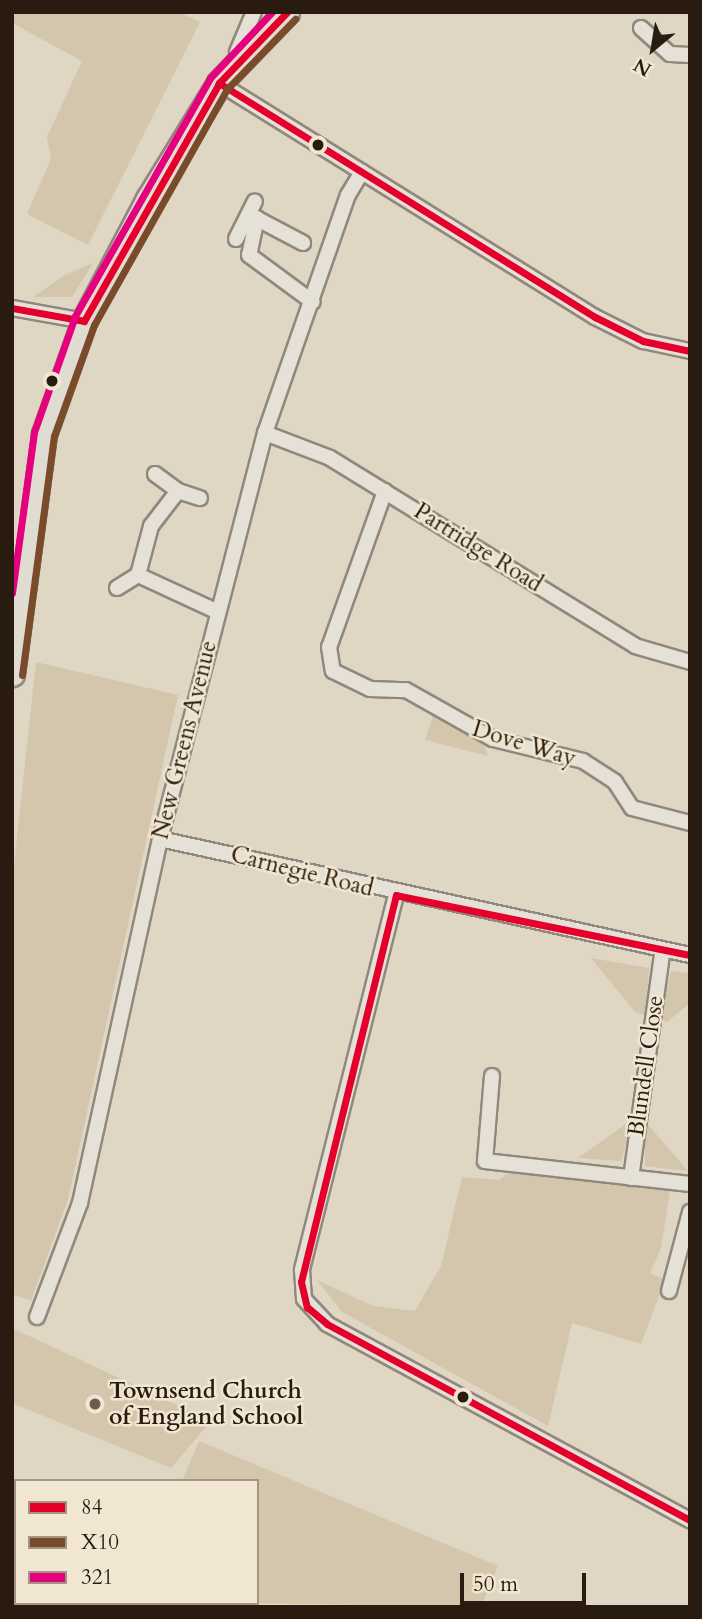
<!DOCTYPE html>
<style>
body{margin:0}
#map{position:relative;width:702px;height:1619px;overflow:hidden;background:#dfd6c3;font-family:Cardo,serif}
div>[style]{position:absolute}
.green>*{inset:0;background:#d3c6ad}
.roads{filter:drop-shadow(2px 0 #90887d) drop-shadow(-2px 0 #90887d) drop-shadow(0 2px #90887d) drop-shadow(0 -2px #90887d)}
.street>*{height:14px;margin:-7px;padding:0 7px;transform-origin:7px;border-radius:7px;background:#e6e1d7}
.primary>*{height:23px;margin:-11.5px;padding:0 11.5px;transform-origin:11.5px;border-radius:11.5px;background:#e1dcd1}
.bus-1>*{height:7px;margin:-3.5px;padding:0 3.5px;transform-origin:3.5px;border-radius:3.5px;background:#e4002b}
.bus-2>*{height:7px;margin:-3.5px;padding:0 3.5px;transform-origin:3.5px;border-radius:3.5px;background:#7a4b2a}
.bus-3>*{height:7px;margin:-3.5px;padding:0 3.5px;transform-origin:3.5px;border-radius:3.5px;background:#e5007d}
.dots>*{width:19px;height:19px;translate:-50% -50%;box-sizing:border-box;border:4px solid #f1e6d1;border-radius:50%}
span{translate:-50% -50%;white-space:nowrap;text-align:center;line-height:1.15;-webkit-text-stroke:5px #f1e6d1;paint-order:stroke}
.street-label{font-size:23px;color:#291b0f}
.poi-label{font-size:23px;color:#291b0f;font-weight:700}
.left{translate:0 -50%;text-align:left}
.frame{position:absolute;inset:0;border:14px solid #291b0f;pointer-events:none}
.legend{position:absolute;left:14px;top:1479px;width:245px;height:126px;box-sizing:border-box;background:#f1e6d1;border:2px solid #a19583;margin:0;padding:9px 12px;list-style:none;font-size:21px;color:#291b0f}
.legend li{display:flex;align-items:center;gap:14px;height:35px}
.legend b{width:35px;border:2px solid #a19583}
.north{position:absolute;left:618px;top:14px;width:70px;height:70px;-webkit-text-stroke:5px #f1e6d1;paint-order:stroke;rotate:210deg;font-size:19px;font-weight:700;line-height:28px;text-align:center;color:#291b0f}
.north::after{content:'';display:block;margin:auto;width:24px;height:32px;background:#291b0f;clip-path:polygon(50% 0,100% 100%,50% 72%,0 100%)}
.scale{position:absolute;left:460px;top:1573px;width:126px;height:32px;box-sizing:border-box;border:4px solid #291b0f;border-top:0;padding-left:9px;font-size:21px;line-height:24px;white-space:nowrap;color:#291b0f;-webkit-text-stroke:5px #f1e6d1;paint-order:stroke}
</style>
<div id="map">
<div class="green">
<i style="clip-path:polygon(12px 12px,179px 12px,200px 22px,88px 245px,27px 214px,51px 159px,47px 137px,82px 61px,12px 23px)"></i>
<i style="clip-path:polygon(93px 263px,72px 297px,33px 297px,65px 275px)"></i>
<i style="clip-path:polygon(36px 662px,178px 695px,68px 1199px,31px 1301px,12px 1294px,12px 883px)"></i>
<i style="clip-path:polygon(433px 716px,482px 739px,488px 756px,425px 740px)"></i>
<i style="clip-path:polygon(591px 958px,649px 968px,646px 1015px,636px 1013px)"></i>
<i style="clip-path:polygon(671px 971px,690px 973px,690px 1003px,667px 1022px,659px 1019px)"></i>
<i style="clip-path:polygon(633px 1119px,621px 1161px,578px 1158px)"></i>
<i style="clip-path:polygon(645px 1121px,688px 1171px,645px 1166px)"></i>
<i style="clip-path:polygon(515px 1168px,670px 1191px,661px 1248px,650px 1273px,665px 1280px,641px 1344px,572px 1323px,548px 1426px,342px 1312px,317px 1280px,373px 1306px,415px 1311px,441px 1266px,462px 1177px,499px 1180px)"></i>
<i style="clip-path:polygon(12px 1328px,211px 1421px,171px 1468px,12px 1403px)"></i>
<i style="clip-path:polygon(199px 1441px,498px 1566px,481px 1607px,240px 1603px,257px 1603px,257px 1481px,182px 1481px)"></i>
</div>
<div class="roads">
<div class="street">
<i style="left:641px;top:28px;width:39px;rotate:42deg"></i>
<i style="left:670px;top:54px;width:20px;rotate:3deg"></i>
<i style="left:237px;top:52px;width:43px;rotate:-67deg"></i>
<i style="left:219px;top:83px;width:443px;rotate:31.9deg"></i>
<i style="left:595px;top:317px;width:54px;rotate:26.6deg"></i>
<i style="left:643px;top:341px;width:48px;rotate:12deg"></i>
<i style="left:250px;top:215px;width:60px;rotate:27.8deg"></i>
<i style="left:257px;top:218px;width:38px;rotate:102deg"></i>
<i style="left:249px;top:255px;width:79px;rotate:36.3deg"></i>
<i style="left:236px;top:239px;width:42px;rotate:-63.4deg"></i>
<i style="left:12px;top:308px;width:73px;rotate:10.2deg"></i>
<i style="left:265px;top:433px;width:70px;rotate:21deg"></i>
<i style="left:330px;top:458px;width:358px;rotate:31.6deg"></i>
<i style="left:635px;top:646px;width:57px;rotate:16.2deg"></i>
<i style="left:155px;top:474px;width:29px;rotate:36deg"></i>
<i style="left:385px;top:491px;width:166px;rotate:109.7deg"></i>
<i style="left:329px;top:647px;width:24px;rotate:81deg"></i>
<i style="left:333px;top:671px;width:41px;rotate:25.9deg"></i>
<i style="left:370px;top:689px;width:36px;rotate:2deg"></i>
<i style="left:406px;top:690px;width:100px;rotate:29.4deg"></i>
<i style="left:493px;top:739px;width:93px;rotate:13.7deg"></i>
<i style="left:583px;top:761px;width:38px;rotate:33deg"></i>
<i style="left:615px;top:782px;width:31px;rotate:57deg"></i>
<i style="left:632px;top:808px;width:60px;rotate:14.5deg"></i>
<i style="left:138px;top:575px;width:51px;rotate:-75.1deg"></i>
<i style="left:151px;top:526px;width:44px;rotate:-52.4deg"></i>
<i style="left:178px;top:491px;width:23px;rotate:18deg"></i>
<i style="left:138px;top:575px;width:88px;rotate:24.8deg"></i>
<i style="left:117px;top:588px;width:25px;rotate:-32deg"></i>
<i style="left:160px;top:839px;width:543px;rotate:12.35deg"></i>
<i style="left:396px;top:895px;width:387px;rotate:104.1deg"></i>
<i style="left:302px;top:1270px;width:29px;rotate:86deg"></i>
<i style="left:304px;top:1299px;width:34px;rotate:47deg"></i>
<i style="left:327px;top:1324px;width:413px;rotate:28.4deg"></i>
<i style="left:492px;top:1076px;width:85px;rotate:94.7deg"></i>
<i style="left:485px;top:1161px;width:206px;rotate:6.4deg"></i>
<i style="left:631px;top:1178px;width:226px;rotate:-82.1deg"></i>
<i style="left:669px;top:1291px;width:82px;rotate:-75.1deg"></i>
<i style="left:37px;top:1317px;width:122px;rotate:-69.3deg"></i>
<i style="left:80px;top:1203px;width:373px;rotate:-77.6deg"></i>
<i style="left:160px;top:839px;width:419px;rotate:-75.5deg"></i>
<i style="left:265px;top:433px;width:252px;rotate:-70.8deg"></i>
<i style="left:348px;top:195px;width:27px;rotate:-59deg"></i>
</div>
<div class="primary">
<i style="left:12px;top:674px;width:242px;rotate:-82.4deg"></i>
<i style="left:44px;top:434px;width:120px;rotate:-70.5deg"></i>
<i style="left:84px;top:321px;width:138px;rotate:-62.3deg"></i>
<i style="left:148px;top:199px;width:136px;rotate:-58.5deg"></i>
<i style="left:219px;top:83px;width:98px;rotate:-46.2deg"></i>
</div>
</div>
<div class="bus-1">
<i style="left:219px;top:83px;width:443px;rotate:31.9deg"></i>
<i style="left:595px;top:317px;width:54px;rotate:26.6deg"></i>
<i style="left:643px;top:341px;width:48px;rotate:12deg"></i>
<i style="left:12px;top:308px;width:73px;rotate:10.2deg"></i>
<i style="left:84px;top:321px;width:274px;rotate:-60.4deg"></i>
<i style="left:219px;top:83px;width:98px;rotate:-46.2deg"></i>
<i style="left:690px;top:955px;width:300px;rotate:-168.5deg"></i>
<i style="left:396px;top:895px;width:398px;rotate:103.8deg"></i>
<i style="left:301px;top:1282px;width:26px;rotate:77deg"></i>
<i style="left:307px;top:1307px;width:26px;rotate:40deg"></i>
<i style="left:327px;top:1324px;width:413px;rotate:28.4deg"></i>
</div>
<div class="bus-2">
<i style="left:22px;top:675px;width:241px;rotate:-82.4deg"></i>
<i style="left:54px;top:436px;width:118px;rotate:-70.2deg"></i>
<i style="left:94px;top:325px;width:271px;rotate:-60.6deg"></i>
<i style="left:227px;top:89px;width:98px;rotate:-45.8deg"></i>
</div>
<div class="bus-3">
<i style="left:12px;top:593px;width:162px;rotate:-82.2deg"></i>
<i style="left:34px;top:432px;width:123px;rotate:-70.5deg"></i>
<i style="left:75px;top:316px;width:274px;rotate:-60.4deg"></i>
<i style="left:210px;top:78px;width:91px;rotate:-46.8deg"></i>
</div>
<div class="dots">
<i style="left:318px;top:145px;background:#291b0f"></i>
<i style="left:52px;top:381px;background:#291b0f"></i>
<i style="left:463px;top:1397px;background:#291b0f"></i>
<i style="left:95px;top:1404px;background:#695c4e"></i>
</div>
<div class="street-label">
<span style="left:478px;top:548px;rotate:32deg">Partridge Road</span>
<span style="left:185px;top:740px;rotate:-76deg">New Greens Avenue</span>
<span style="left:524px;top:744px;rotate:17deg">Dove Way</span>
<span style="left:302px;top:872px;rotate:14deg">Carnegie Road</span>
<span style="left:646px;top:1066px;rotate:-82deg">Blundell Close</span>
</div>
<div class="poi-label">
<span class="left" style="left:109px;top:1404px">Townsend Church<br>of England School</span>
</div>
<div class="frame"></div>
<ul class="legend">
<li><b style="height:9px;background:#e4002b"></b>84</li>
<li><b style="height:9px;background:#7a4b2a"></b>X10</li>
<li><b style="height:9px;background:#e5007d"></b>321</li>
</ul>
<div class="north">N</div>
<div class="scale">50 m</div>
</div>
